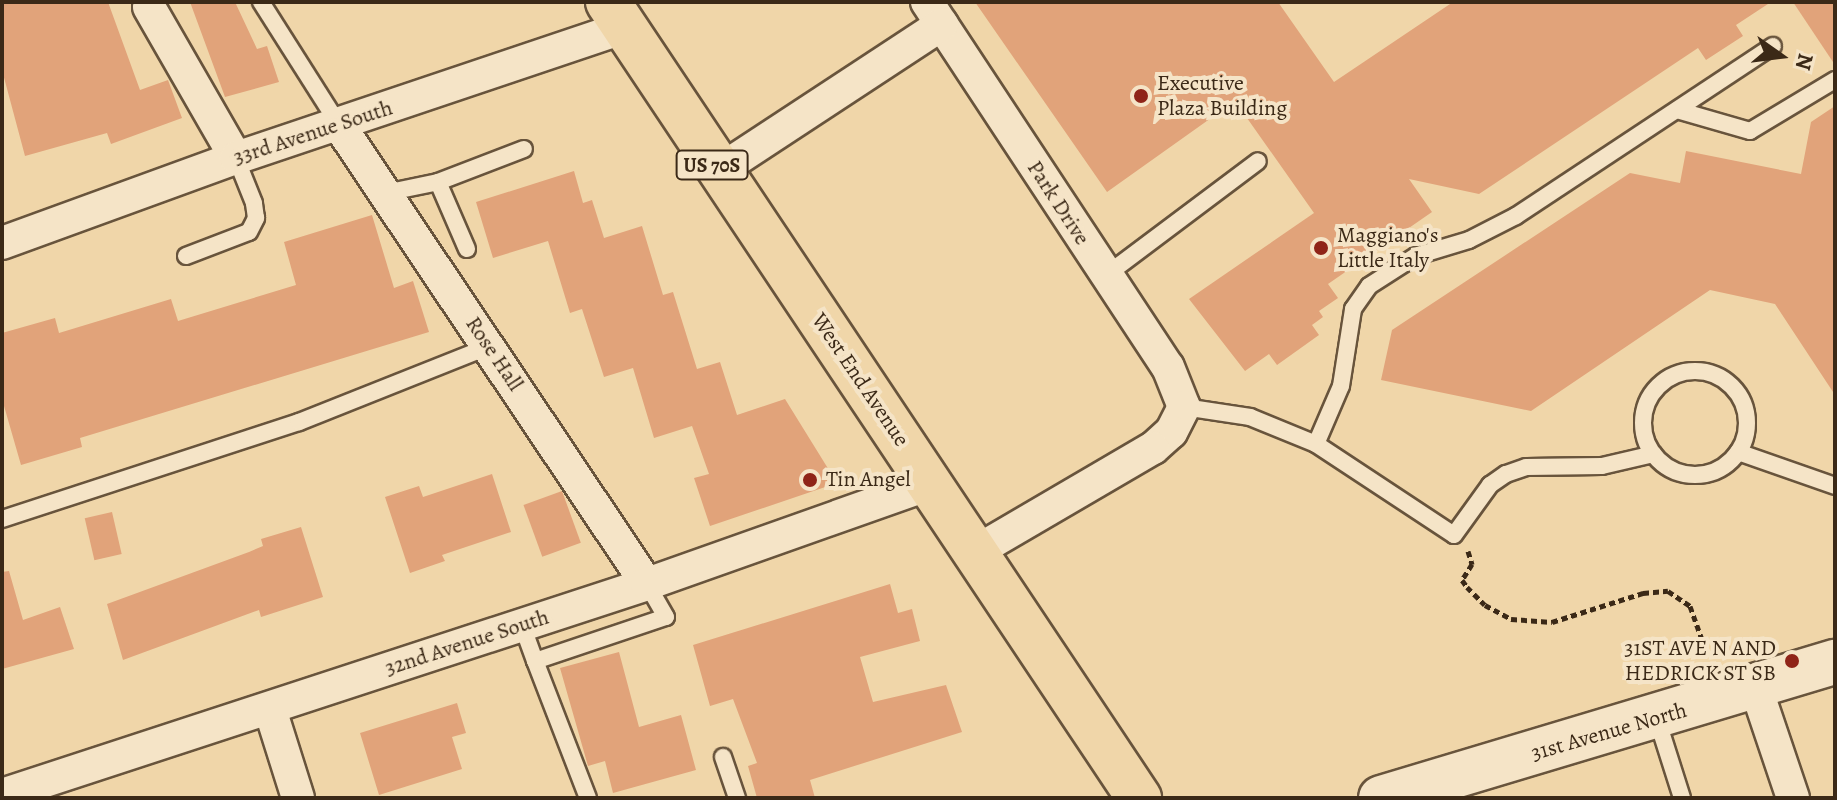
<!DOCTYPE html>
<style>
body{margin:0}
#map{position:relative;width:1837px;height:800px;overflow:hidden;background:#f0d6a9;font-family:Alegreya,serif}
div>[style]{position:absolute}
.building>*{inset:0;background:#e1a37a;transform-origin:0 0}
.path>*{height:5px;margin-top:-2.5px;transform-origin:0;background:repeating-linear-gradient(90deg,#3b2917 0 6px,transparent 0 10px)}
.roads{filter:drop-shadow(2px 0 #68543c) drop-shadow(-2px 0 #68543c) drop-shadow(0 2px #68543c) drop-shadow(0 -2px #68543c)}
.lane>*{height:16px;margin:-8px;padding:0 8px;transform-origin:8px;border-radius:8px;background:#f5e4c7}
.lane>.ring{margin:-8px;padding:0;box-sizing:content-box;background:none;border:16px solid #f5e4c7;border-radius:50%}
.street>*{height:32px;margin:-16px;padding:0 16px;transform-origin:16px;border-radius:16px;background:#f5e4c7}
.secondary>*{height:44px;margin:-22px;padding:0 22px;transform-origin:22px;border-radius:22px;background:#f5e4c7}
.primary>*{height:44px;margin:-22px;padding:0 22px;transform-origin:22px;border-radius:22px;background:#f0d6a9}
.dots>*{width:22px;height:22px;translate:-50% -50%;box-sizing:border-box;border:4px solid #f5e4c7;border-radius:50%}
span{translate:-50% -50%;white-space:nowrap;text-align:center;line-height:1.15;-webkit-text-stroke:8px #f5e4c7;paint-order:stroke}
.shield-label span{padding:2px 6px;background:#f5e4c7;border:2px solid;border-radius:6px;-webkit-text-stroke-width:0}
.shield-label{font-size:20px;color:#3b2917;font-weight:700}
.poi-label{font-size:22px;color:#3b2917}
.left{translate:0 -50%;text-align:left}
.right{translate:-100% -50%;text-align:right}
.street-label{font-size:22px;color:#3b2917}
.frame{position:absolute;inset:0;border:4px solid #3b2917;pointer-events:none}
.north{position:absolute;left:1741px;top:16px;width:80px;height:80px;-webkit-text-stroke:6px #f5e4c7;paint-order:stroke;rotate:104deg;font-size:22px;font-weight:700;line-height:32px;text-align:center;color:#3b2917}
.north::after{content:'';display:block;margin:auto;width:28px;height:36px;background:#3b2917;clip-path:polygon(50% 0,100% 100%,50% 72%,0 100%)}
</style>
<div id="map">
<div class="building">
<i style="clip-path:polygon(2px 2px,108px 2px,140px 90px,168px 80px,182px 118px,111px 144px,107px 133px,25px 156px,2px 70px)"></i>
<i style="clip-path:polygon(190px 2px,235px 2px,257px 49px,267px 46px,279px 82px,225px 97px)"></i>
<i style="clip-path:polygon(975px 2px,1278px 2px,1334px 82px,1453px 2px,1771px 2px,1736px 25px,1743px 36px,1706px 60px,1698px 48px,1479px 194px,1409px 179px,1432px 212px,1328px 284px,1338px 298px,1319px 311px,1323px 317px,1312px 325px,1319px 335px,1277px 365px,1269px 354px,1245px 371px,1189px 299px,1314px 213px,1235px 101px,1107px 192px)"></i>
<i style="clip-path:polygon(1793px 2px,1835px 2px,1835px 65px)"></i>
<i style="clip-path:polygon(1835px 106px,1835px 395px,1775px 304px,1710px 290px,1531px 411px,1381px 380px,1392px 330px,1630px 173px,1680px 183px,1686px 151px,1801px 174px,1811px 122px)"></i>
<i style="clip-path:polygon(574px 171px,583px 203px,592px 200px,604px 238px,642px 226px,663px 295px,673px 292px,697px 369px,720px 362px,737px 415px,785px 399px,837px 483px,710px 526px,694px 478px,709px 474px,692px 426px,654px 438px,633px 368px,604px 377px,582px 309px,570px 313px,548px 241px,493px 258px,476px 202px)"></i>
<i style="clip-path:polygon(372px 215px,394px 288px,413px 281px,429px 332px,80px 438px,82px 447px,21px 465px,2px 399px,2px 333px,55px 318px,59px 333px,171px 299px,178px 321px,296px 285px,284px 242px)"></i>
<i style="clip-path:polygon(492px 474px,511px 532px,442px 555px,445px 561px,410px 573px,385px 497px,419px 486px,423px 497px)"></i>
<i style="left:562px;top:491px;width:55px;height:41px;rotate:70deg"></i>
<i style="left:112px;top:512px;width:43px;height:28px;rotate:77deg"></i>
<i style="clip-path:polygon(301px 527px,323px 597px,261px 617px,259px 610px,123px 660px,107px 604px,249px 552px,263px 546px,261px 539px)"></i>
<i style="clip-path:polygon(9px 571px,23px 620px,60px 607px,74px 649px,2px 669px,2px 572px)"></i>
<i style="clip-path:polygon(890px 584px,898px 613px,912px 609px,920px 641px,860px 657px,873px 702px,946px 685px,962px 732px,810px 780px,815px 798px,757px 798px,748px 766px,757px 763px,733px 699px,710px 706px,693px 645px)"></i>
<i style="clip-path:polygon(619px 652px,639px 727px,681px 715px,696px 770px,613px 793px,605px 761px,588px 766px,560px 668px)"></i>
<i style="clip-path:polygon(457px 703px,466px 733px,452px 737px,462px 769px,379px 795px,360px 733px)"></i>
</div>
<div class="path">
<i style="left:1468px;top:551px;width:14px;rotate:73deg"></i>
<i style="left:1472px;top:564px;width:19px;rotate:122deg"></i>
<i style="left:1462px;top:580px;width:9px;rotate:54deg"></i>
<i style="left:1467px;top:587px;width:25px;rotate:45deg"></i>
<i style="left:1485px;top:605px;width:30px;rotate:28deg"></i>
<i style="left:1511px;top:619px;width:41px;rotate:4.2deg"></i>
<i style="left:1552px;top:622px;width:96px;rotate:-17.7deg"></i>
<i style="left:1643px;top:593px;width:25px;rotate:-5deg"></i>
<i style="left:1668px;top:591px;width:27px;rotate:34deg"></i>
<i style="left:1690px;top:606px;width:41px;rotate:70.3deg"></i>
</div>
<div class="roads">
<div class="lane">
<i style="left:261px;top:2px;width:146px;rotate:57.6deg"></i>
<i style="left:1677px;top:110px;width:76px;rotate:16deg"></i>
<i style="left:1750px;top:131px;width:99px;rotate:-31deg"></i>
<i style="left:438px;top:182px;width:73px;rotate:66.6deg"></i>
<i style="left:385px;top:193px;width:54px;rotate:-11.7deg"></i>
<i style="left:438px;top:182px;width:92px;rotate:-21deg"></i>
<i style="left:186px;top:256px;width:67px;rotate:-20.9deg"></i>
<i style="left:249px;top:232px;width:16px;rotate:-63deg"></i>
<i style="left:256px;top:218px;width:15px;rotate:-98deg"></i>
<i style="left:254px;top:203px;width:48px;rotate:-111.8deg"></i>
<i style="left:1105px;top:276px;width:191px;rotate:-36.9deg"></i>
<i class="ring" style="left:1643px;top:371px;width:88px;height:88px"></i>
<i style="left:1184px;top:407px;width:67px;rotate:8.6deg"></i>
<i style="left:1250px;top:417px;width:71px;rotate:22.2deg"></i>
<i style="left:1316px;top:444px;width:165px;rotate:33.4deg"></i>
<i style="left:1454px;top:535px;width:62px;rotate:-54.2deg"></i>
<i style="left:1490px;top:485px;width:19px;rotate:-35deg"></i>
<i style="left:1506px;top:474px;width:21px;rotate:-19deg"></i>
<i style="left:1526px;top:467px;width:76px;rotate:-0.8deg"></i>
<i style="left:1602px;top:466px;width:53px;rotate:-13deg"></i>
<i style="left:1316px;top:444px;width:63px;rotate:-66.7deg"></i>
<i style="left:1341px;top:386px;width:78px;rotate:-81.1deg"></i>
<i style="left:1353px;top:309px;width:28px;rotate:-55deg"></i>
<i style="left:1369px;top:286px;width:56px;rotate:-32.6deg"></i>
<i style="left:1416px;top:256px;width:55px;rotate:-16.8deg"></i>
<i style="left:1469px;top:240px;width:53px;rotate:-27.1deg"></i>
<i style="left:1516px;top:216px;width:308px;rotate:-33.5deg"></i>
<i style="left:1738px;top:452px;width:103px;rotate:19.3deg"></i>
<i style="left:2px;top:519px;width:312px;rotate:-18.1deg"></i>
<i style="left:299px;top:422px;width:206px;rotate:-21.7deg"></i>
<i style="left:522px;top:625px;width:38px;rotate:70deg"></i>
<i style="left:1657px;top:719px;width:83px;rotate:72.4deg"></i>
<i style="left:723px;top:757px;width:43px;rotate:71.1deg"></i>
<i style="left:588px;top:798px;width:147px;rotate:-111.1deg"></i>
<i style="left:535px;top:661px;width:138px;rotate:-18.6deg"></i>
<i style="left:666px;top:617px;width:38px;rotate:-120deg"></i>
</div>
<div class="street">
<i style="left:927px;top:2px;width:437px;rotate:56.6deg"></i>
<i style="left:1168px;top:367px;width:43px;rotate:68.2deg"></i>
<i style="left:1184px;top:407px;width:28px;rotate:117deg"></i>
<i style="left:1171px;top:432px;width:24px;rotate:138deg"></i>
<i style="left:1153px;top:448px;width:204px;rotate:149.7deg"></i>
<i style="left:149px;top:7px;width:174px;rotate:60.1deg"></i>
<i style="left:339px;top:125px;width:553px;rotate:56.14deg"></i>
<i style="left:717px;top:172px;width:269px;rotate:-33.3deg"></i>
<i style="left:2px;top:243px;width:249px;rotate:-20deg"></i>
<i style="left:236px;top:158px;width:411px;rotate:-18.6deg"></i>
<i style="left:1756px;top:688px;width:116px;rotate:71.4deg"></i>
<i style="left:270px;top:709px;width:93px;rotate:72.5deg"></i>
<i style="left:2px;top:795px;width:679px;rotate:-18.11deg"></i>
<i style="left:647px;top:584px;width:300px;rotate:-19.5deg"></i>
</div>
<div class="secondary">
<i style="left:1381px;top:798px;width:474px;rotate:-16.7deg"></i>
</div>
<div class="primary">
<i style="left:608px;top:2px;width:957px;rotate:56.29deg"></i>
</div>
</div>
<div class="dots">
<i style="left:1141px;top:96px;background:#8f2418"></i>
<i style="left:1321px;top:248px;background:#8f2418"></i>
<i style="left:810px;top:480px;background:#8f2418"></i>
<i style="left:1792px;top:661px;background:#8f2418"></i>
</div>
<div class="shield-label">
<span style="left:712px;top:165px">US 70S</span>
</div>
<div class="poi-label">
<span class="left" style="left:1157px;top:96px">Executive<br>Plaza Building</span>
<span class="left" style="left:1337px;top:248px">Maggiano's<br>Little Italy</span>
<span class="left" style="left:826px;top:480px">Tin Angel</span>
<span class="right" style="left:1776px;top:661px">31ST AVE N AND<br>HEDRICK ST SB</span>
</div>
<div class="street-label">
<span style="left:313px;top:133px;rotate:-18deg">33rd Avenue South</span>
<span style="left:1058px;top:203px;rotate:57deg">Park Drive</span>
<span style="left:494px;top:354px;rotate:56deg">Rose Hall</span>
<span style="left:860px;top:380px;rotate:56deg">West End Avenue</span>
<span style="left:467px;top:643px;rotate:-18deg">32nd Avenue South</span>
<span style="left:1609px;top:732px;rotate:-16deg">31st Avenue North</span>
</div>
<div class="frame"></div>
<div class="north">N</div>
</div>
